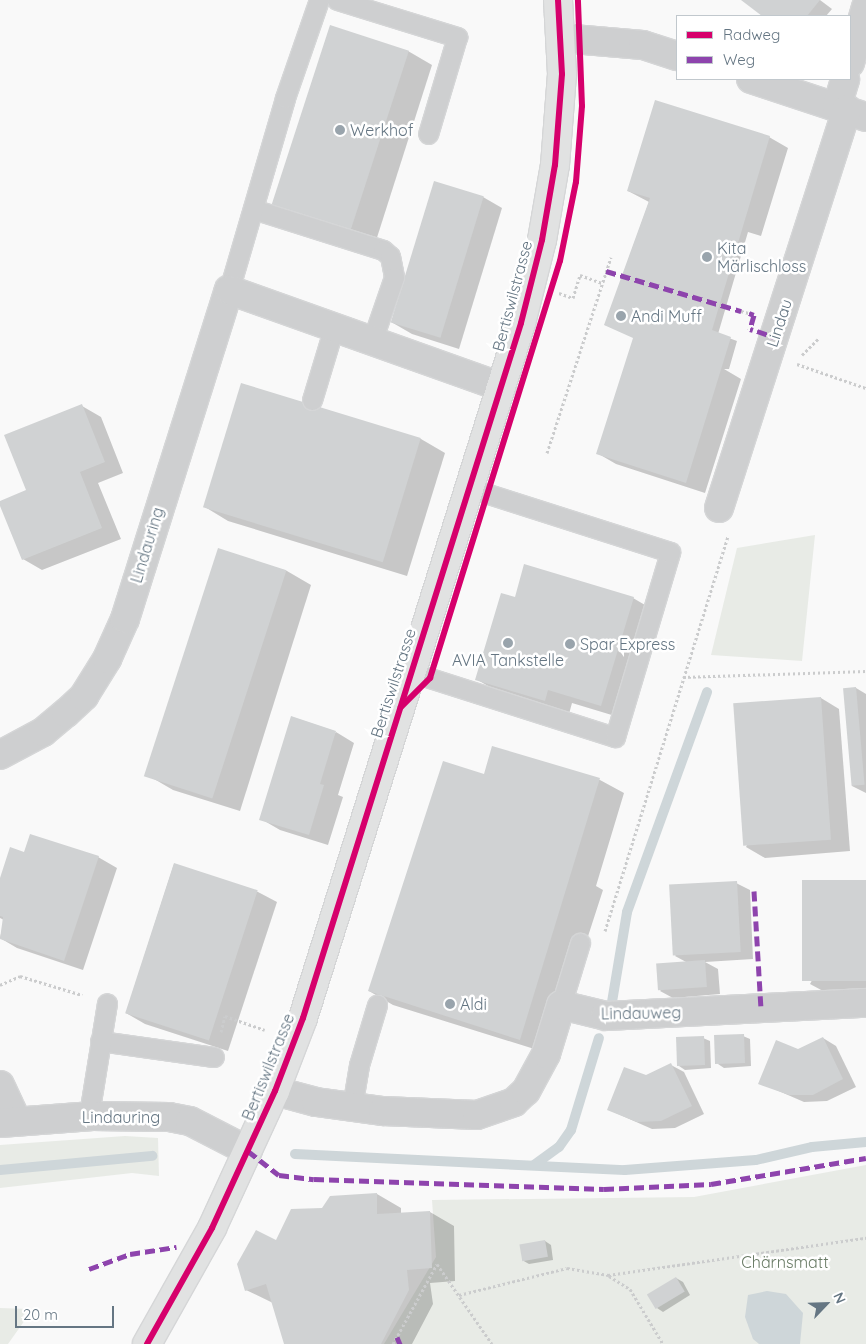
<!DOCTYPE html>
<meta charset="utf-8">
<style>
body{margin:0}
#map{position:relative;width:866px;height:1344px;overflow:hidden;background:#f9f9f9;font-family:Quicksand,sans-serif}
div>[style]{position:absolute}
.green>*{inset:0;background:#e8ebe6}
.water>*{inset:0;background:#ced6d9}
.shadow>*{inset:0;background:#0003}
.stream>*{height:10px;margin:-5px;padding:0 5px;transform-origin:5px;border-radius:5px;background:#ced6d9}
.building>*{inset:0;background:#d0d2d3;transform-origin:0 0}
.path>*{height:3px;margin-top:-1.5px;transform-origin:0;background:repeating-linear-gradient(90deg,#cbcccd 0 2.5px,transparent 0 5px)}
.roads{filter:drop-shadow(1px 0 #d5d6d7) drop-shadow(-1px 0 #d5d6d7) drop-shadow(0 1px #d5d6d7) drop-shadow(0 -1px #d5d6d7)}
.service>*{height:19px;margin:-9.5px;padding:0 9.5px;transform-origin:9.5px;border-radius:9.5px;background:#cecfd0}
.minor>*{height:28px;margin:-14px;padding:0 14px;transform-origin:14px;border-radius:14px;background:#cecfd0}
.secondary>*{height:28px;margin:-14px;padding:0 14px;transform-origin:14px;border-radius:14px;background:#e1e2e2}
.quiet>*{height:5px;margin-top:-2.5px;transform-origin:0;background:repeating-linear-gradient(90deg,#8e44ad 0 10px,transparent 0 15px)}
.cycleway>*{height:6px;margin:-3px;padding:0 3px;transform-origin:3px;border-radius:3px;background:#d6006c}
.dots>*{width:14px;height:14px;translate:-50% -50%;box-sizing:border-box;border:2px solid #fff;border-radius:50%}
span{translate:-50% -50%;white-space:nowrap;text-align:center;line-height:1.15;-webkit-text-stroke:5px #fff;paint-order:stroke}
.poi-label{font-size:16px;color:#657683}
.left{translate:0 -50%;text-align:left}
.street-label{font-size:16px;color:#657683}
.park-label{font-size:16px;color:#687a64}
.legend{position:absolute;left:676px;top:15px;width:175px;height:65px;box-sizing:border-box;background:#fff;border:1px solid #c1c8cd;margin:0;padding:6px 9px;list-style:none;font-size:15px;color:#657683}
.legend li{display:flex;align-items:center;gap:10px;height:25px}
.legend b{width:25px;border:1px solid #c1c8cd}
.north{position:absolute;left:801px;top:1279px;width:50px;height:50px;-webkit-text-stroke:4px #fff;paint-order:stroke;rotate:66deg;font-size:14px;font-weight:700;line-height:20px;text-align:center;color:#657683}
.north::after{content:'';display:block;margin:auto;width:18px;height:22px;background:#657683;clip-path:polygon(50% 0,100% 100%,50% 72%,0 100%)}
.scale{position:absolute;left:15px;top:1306px;width:99px;height:22px;box-sizing:border-box;border:2px solid #657683;border-top:0;padding-left:6px;font-size:15px;line-height:18px;white-space:nowrap;color:#657683;-webkit-text-stroke:4px #fff;paint-order:stroke}
</style>
<div id="map">
<div class="green">
<i style="clip-path:polygon(815px 535px,802px 661px,711px 655px,737px 548px)"></i>
<i style="clip-path:polygon(125px 1136px,158px 1138px,159px 1176px,132px 1173px,0 1188px,0 1145px)"></i>
<i style="clip-path:polygon(866px 1165px,866px 1344px,384px 1344px,436px 1257px,432px 1200px,694px 1197px)"></i>
<i style="clip-path:polygon(0 1308px,28px 1309px,22px 1317px,25px 1320px,8px 1344px,0 1344px)"></i>
</div>
<div class="water">
<i style="clip-path:polygon(767px 1291px,786px 1294px,803px 1313px,800px 1344px,759px 1344px,753px 1339px,745px 1317px,748px 1295px)"></i>
</div>
<div class="shadow">
<i style="clip-path:polygon(820px 0,832px 9px,826px 16px,764px 16px,744px 1px)"></i>
<i style="clip-path:polygon(408px 51px,432px 65px,374px 247px,297px 223px)"></i>
<i style="clip-path:polygon(769px 137px,788px 148px,761px 236px,748px 232px,718px 334px,737px 341px,729px 369px,724px 369px,741px 379px,705px 493px,616px 464px,597px 453px,667px 348px,605px 325px,649px 202px,628px 191px)"></i>
<i style="clip-path:polygon(483px 197px,502px 208px,459px 349px,412px 334px,393px 323px)"></i>
<i style="clip-path:polygon(242px 384px,421px 439px,445px 453px,407px 576px,228px 521px,205px 507px)"></i>
<i style="clip-path:polygon(82px 406px,101px 417px,123px 473px,98px 483px,121px 539px,42px 570px,23px 559px,0 502px,27px 491px)"></i>
<i style="clip-path:polygon(219px 550px,287px 571px,311px 585px,240px 811px,173px 790px,149px 776px)"></i>
<i style="clip-path:polygon(516px 598px,633px 598px,657px 612px,625px 719px,572px 703px,569px 714px,500px 693px,476px 679px)"></i>
<i style="clip-path:polygon(856px 688px,866px 694px,866px 793px,852px 786px)"></i>
<i style="clip-path:polygon(821px 698px,839px 709px,850px 851px,765px 858px,746px 847px)"></i>
<i style="clip-path:polygon(336px 732px,354px 743px,338px 795px,343px 797px,328px 845px,280px 830px,261px 819px)"></i>
<i style="clip-path:polygon(493px 747px,600px 780px,624px 793px,596px 886px,603px 890px,580px 961px,544px 1052px,393px 1005px,369px 991px,424px 827px,485px 775px)"></i>
<i style="clip-path:polygon(25px 853px,98px 857px,117px 868px,83px 970px,17px 948px,0 938px,4px 920px,0 918px,0 882px)"></i>
<i style="clip-path:polygon(174px 864px,258px 892px,277px 902px,228px 1051px,145px 1024px,126px 1013px)"></i>
<i style="clip-path:polygon(866px 881px,866px 989px,823px 991px,810px 984px)"></i>
<i style="clip-path:polygon(736px 883px,750px 890px,753px 959px,705px 962px,718px 969px,720px 994px,673px 998px,660px 991px,688px 963px,675px 956px)"></i>
<i style="clip-path:polygon(743px 1036px,750px 1039px,751px 1066px,724px 1068px,718px 1064px)"></i>
<i style="clip-path:polygon(703px 1038px,710px 1041px,711px 1068px,685px 1070px,679px 1066px)"></i>
<i style="clip-path:polygon(823px 1038px,836px 1046px,856px 1087px,827px 1101px,804px 1102px,760px 1083px,798px 1050px)"></i>
<i style="clip-path:polygon(671px 1065px,684px 1072px,704px 1114px,675px 1128px,652px 1129px,609px 1110px,646px 1077px)"></i>
<i style="clip-path:polygon(377px 1194px,401px 1208px,401px 1214px,430px 1212px,454px 1226px,455px 1281px,430px 1283px,433px 1304px,412px 1344px,285px 1344px,273px 1303px,246px 1290px,277px 1242px,322px 1210px)"></i>
<i style="clip-path:polygon(545px 1241px,551px 1245px,553px 1260px,529px 1264px,522px 1260px)"></i>
<i style="clip-path:polygon(676px 1278px,683px 1282px,690px 1295px,663px 1312px,657px 1308px)"></i>
</div>
<div class="stream">
<i style="left:612px;top:1002px;width:91px;rotate:-80.5deg"></i>
<i style="left:627px;top:912px;width:234px;rotate:-70deg"></i>
<i style="left:295px;top:1154px;width:330px;rotate:2.8deg"></i>
<i style="left:625px;top:1170px;width:131px;rotate:-4.4deg"></i>
<i style="left:756px;top:1160px;width:57px;rotate:-13.1deg"></i>
<i style="left:812px;top:1147px;width:54px;rotate:-5.3deg"></i>
<i style="left:534px;top:1165px;width:31px;rotate:-36deg"></i>
<i style="left:559px;top:1147px;width:21px;rotate:-55deg"></i>
<i style="left:571px;top:1130px;width:96px;rotate:-73.1deg"></i>
<i style="left:0;top:1170px;width:153px;rotate:-5.3deg"></i>
</div>
<div class="building">
<i style="clip-path:polygon(741px 0,820px 0,807px 16px,762px 16px)"></i>
<i style="left:330px;top:25px;width:83px;height:194px;rotate:18deg"></i>
<i style="clip-path:polygon(655px 100px,770px 136px,712px 330px,731px 337px,686px 483px,596px 454px,633px 338px,604px 325px,650px 198px,627px 191px)"></i>
<i style="left:434px;top:181px;width:52px;height:148px;rotate:17deg"></i>
<i style="left:241px;top:383px;width:188px;height:130px;rotate:17deg"></i>
<i style="clip-path:polygon(82px 404px,105px 462px,80px 472px,102px 528px,22px 560px,0 506px,0 501px,26px 490px,4px 435px)"></i>
<i style="left:218px;top:548px;width:72px;height:240px;rotate:18deg"></i>
<i style="clip-path:polygon(524px 564px,634px 597px,601px 706px,548px 690px,545px 701px,475px 680px,501px 593px,515px 597px)"></i>
<i style="left:856px;top:687px;width:98px;height:13px;rotate:85deg"></i>
<i style="left:821px;top:697px;width:143px;height:88px;rotate:86deg"></i>
<i style="clip-path:polygon(291px 716px,336px 731px,320px 784px,324px 785px,309px 835px,259px 820px)"></i>
<i style="clip-path:polygon(492px 746px,600px 778px,520px 1040px,368px 991px,443px 761px,484px 774px)"></i>
<i style="clip-path:polygon(30px 834px,99px 856px,64px 961px,0 939px,3px 917px,0 916px,0 878px,10px 847px,24px 852px)"></i>
<i style="left:174px;top:863px;width:88px;height:158px;rotate:18deg"></i>
<i style="left:866px;top:880px;width:101px;height:64px;rotate:90deg"></i>
<i style="left:737px;top:881px;width:71px;height:68px;rotate:87deg"></i>
<i style="left:705px;top:960px;width:27px;height:49px;rotate:86deg"></i>
<i style="left:744px;top:1034px;width:29px;height:30px;rotate:88deg"></i>
<i style="left:704px;top:1036px;width:29px;height:28px;rotate:88deg"></i>
<i style="clip-path:polygon(823px 1037px,843px 1079px,813px 1095px,789px 1095px,758px 1084px,776px 1040px,798px 1049px)"></i>
<i style="clip-path:polygon(671px 1063px,692px 1106px,661px 1121px,637px 1122px,607px 1110px,624px 1067px,646px 1075px)"></i>
<i style="clip-path:polygon(377px 1193px,377px 1214px,430px 1211px,432px 1268px,407px 1270px,409px 1290px,381px 1344px,284px 1344px,266px 1284px,245px 1291px,237px 1264px,256px 1230px,276px 1240px,291px 1209px,322px 1208px,330px 1196px)"></i>
<i style="left:545px;top:1240px;width:17px;height:26px;rotate:80deg"></i>
<i style="left:676px;top:1277px;width:17px;height:34px;rotate:59deg"></i>
</div>
<div class="path">
<i style="left:559px;top:293px;width:15px;rotate:20deg"></i>
<i style="left:573px;top:298px;width:24px;rotate:-73deg"></i>
<i style="left:580px;top:275px;width:23px;rotate:20deg"></i>
<i style="left:741px;top:311px;width:8px;rotate:14deg"></i>
<i style="left:802px;top:355px;width:24px;rotate:-45deg"></i>
<i style="left:797px;top:364px;width:73px;rotate:19.2deg"></i>
<i style="left:547px;top:453px;width:206px;rotate:-71.9deg"></i>
<i style="left:683px;top:677px;width:183px;rotate:-1.9deg"></i>
<i style="left:605px;top:931px;width:414px;rotate:-72.7deg"></i>
<i style="left:0;top:985px;width:22px;rotate:-24deg"></i>
<i style="left:20px;top:976px;width:65px;rotate:17deg"></i>
<i style="left:221px;top:1032px;width:16px;rotate:-76deg"></i>
<i style="left:225px;top:1016px;width:42px;rotate:19.3deg"></i>
<i style="left:609px;top:1276px;width:25px;rotate:32deg"></i>
<i style="left:630px;top:1289px;width:64px;rotate:59deg"></i>
<i style="left:459px;top:1295px;width:111px;rotate:-14deg"></i>
<i style="left:567px;top:1268px;width:42px;rotate:9.7deg"></i>
<i style="left:608px;top:1275px;width:261px;rotate:-8.2deg"></i>
<i style="left:393px;top:1344px;width:91px;rotate:-61.2deg"></i>
<i style="left:437px;top:1264px;width:97px;rotate:55.5deg"></i>
</div>
<div class="roads">
<div class="service">
<i style="left:337px;top:0;width:126px;rotate:17.1deg"></i>
<i style="left:457px;top:37px;width:101px;rotate:106.6deg"></i>
<i style="left:253px;top:209px;width:136px;rotate:17.5deg"></i>
<i style="left:383px;top:250px;width:9px;rotate:41deg"></i>
<i style="left:390px;top:256px;width:21px;rotate:79deg"></i>
<i style="left:394px;top:277px;width:68px;rotate:109deg"></i>
<i style="left:229px;top:290px;width:200px;rotate:-73.7deg"></i>
<i style="left:285px;top:98px;width:104px;rotate:-70.9deg"></i>
<i style="left:312px;top:400px;width:76px;rotate:-73.2deg"></i>
<i style="left:411px;top:672px;width:214px;rotate:17.7deg"></i>
<i style="left:615px;top:737px;width:193px;rotate:-73.4deg"></i>
<i style="left:670px;top:552px;width:210px;rotate:-162.3deg"></i>
<i style="left:561px;top:1005px;width:65px;rotate:-73deg"></i>
<i style="left:100px;top:1041px;width:115px;rotate:8deg"></i>
<i style="left:352px;top:1107px;width:43px;rotate:-80.5deg"></i>
<i style="left:359px;top:1065px;width:63px;rotate:-73.3deg"></i>
<i style="left:93px;top:1116px;width:14px;rotate:-98deg"></i>
<i style="left:91px;top:1102px;width:100px;rotate:-80.8deg"></i>
</div>
<div class="minor">
<i style="left:561px;top:38px;width:82px;rotate:4.9deg"></i>
<i style="left:643px;top:45px;width:36px;rotate:18deg"></i>
<i style="left:850px;top:63px;width:58px;rotate:-74.1deg"></i>
<i style="left:751px;top:79px;width:121px;rotate:18.3deg"></i>
<i style="left:837px;top:106px;width:28px;rotate:-73deg"></i>
<i style="left:719px;top:508px;width:419px;rotate:-72.2deg"></i>
<i style="left:0;top:755px;width:49px;rotate:-28.1deg"></i>
<i style="left:43px;top:732px;width:30px;rotate:-40deg"></i>
<i style="left:66px;top:713px;width:25px;rotate:-43deg"></i>
<i style="left:84px;top:696px;width:44px;rotate:-58.1deg"></i>
<i style="left:107px;top:659px;width:44px;rotate:-65.8deg"></i>
<i style="left:125px;top:619px;width:345px;rotate:-72.5deg"></i>
<i style="left:229px;top:290px;width:289px;rotate:19.6deg"></i>
<i style="left:0;top:1085px;width:38px;rotate:65deg"></i>
<i style="left:275px;top:1091px;width:42px;rotate:15deg"></i>
<i style="left:316px;top:1102px;width:68px;rotate:7.7deg"></i>
<i style="left:383px;top:1111px;width:94px;rotate:2.4deg"></i>
<i style="left:477px;top:1115px;width:39px;rotate:-19deg"></i>
<i style="left:514px;top:1102px;width:16px;rotate:-43deg"></i>
<i style="left:526px;top:1091px;width:42px;rotate:-61.6deg"></i>
<i style="left:546px;top:1054px;width:51px;rotate:-73deg"></i>
<i style="left:561px;top:1005px;width:46px;rotate:13.7deg"></i>
<i style="left:606px;top:1016px;width:260px;rotate:-2.9deg"></i>
<i style="left:0;top:1123px;width:93px;rotate:-4.3deg"></i>
<i style="left:93px;top:1116px;width:76px;rotate:0.8deg"></i>
<i style="left:169px;top:1117px;width:21px;rotate:11deg"></i>
<i style="left:190px;top:1121px;width:65px;rotate:27.3deg"></i>
</div>
<div class="secondary">
<i style="left:147px;top:1344px;width:133px;rotate:-60.7deg"></i>
<i style="left:212px;top:1228px;width:151px;rotate:-65.3deg"></i>
<i style="left:275px;top:1091px;width:78px;rotate:-69deg"></i>
<i style="left:303px;top:1018px;width:728px;rotate:-72.58deg"></i>
<i style="left:521px;top:323px;width:86px;rotate:-75.8deg"></i>
<i style="left:542px;top:240px;width:76px;rotate:-80.2deg"></i>
<i style="left:555px;top:165px;width:91px;rotate:-85.6deg"></i>
<i style="left:562px;top:74px;width:74px;rotate:-93.1deg"></i>
</div>
</div>
<div class="quiet">
<i style="left:606px;top:271px;width:141px;rotate:16.5deg"></i>
<i style="left:749px;top:313px;width:5px;rotate:22deg"></i>
<i style="left:754px;top:315px;width:15px;rotate:106deg"></i>
<i style="left:750px;top:329px;width:3px;rotate:18deg"></i>
<i style="left:757px;top:331px;width:18px;rotate:19deg"></i>
<i style="left:754px;top:891px;width:117px;rotate:86.6deg"></i>
<i style="left:248px;top:1151px;width:39px;rotate:38deg"></i>
<i style="left:279px;top:1175px;width:35px;rotate:7deg"></i>
<i style="left:314px;top:1179px;width:290px;rotate:2deg"></i>
<i style="left:604px;top:1189px;width:107px;rotate:-2.7deg"></i>
<i style="left:711px;top:1184px;width:157px;rotate:-9.5deg"></i>
<i style="left:89px;top:1269px;width:44px;rotate:-20.1deg"></i>
<i style="left:130px;top:1254px;width:47px;rotate:-8.7deg"></i>
<i style="left:397px;top:1337px;width:8px;rotate:67deg"></i>
</div>
<div class="cycleway">
<i style="left:401px;top:707px;width:41px;rotate:-45deg"></i>
<i style="left:430px;top:678px;width:437px;rotate:-72.7deg"></i>
<i style="left:560px;top:261px;width:81px;rotate:-78.6deg"></i>
<i style="left:576px;top:182px;width:76px;rotate:-85.5deg"></i>
<i style="left:582px;top:106px;width:106px;rotate:-92.2deg"></i>
<i style="left:147px;top:1344px;width:133px;rotate:-60.7deg"></i>
<i style="left:212px;top:1228px;width:151px;rotate:-65.3deg"></i>
<i style="left:275px;top:1091px;width:78px;rotate:-69deg"></i>
<i style="left:303px;top:1018px;width:728px;rotate:-72.58deg"></i>
<i style="left:521px;top:323px;width:86px;rotate:-75.8deg"></i>
<i style="left:542px;top:240px;width:76px;rotate:-80.2deg"></i>
<i style="left:555px;top:165px;width:91px;rotate:-85.6deg"></i>
<i style="left:562px;top:74px;width:74px;rotate:-93.1deg"></i>
</div>
<div class="dots">
<i style="left:340px;top:130px;background:#99a4ac"></i>
<i style="left:707px;top:257px;background:#99a4ac"></i>
<i style="left:621px;top:316px;background:#99a4ac"></i>
<i style="left:508px;top:643px;background:#99a4ac"></i>
<i style="left:570px;top:644px;background:#99a4ac"></i>
<i style="left:450px;top:1004px;background:#99a4ac"></i>
</div>
<div class="poi-label">
<span class="left" style="left:350px;top:130px">Werkhof</span>
<span class="left" style="left:717px;top:257px">Kita<br>Märlischloss</span>
<span class="left" style="left:631px;top:316px">Andi Muff</span>
<span class="left" style="left:580px;top:644px">Spar Express</span>
<span style="left:508px;top:660px">AVIA Tankstelle</span>
<span class="left" style="left:460px;top:1004px">Aldi</span>
</div>
<div class="street-label">
<span style="left:512px;top:296px;rotate:-75deg">Bertiswilstrasse</span>
<span style="left:779px;top:323px;rotate:-72deg">Lindau</span>
<span style="left:147px;top:545px;rotate:-73deg">Lindauring</span>
<span style="left:393px;top:683px;rotate:-72deg">Bertiswilstrasse</span>
<span style="left:641px;top:1013px;rotate:-1deg">Lindauweg</span>
<span style="left:268px;top:1067px;rotate:-68deg">Bertiswilstrasse</span>
<span style="left:121px;top:1117px">Lindauring</span>
</div>
<div class="park-label">
<span style="left:785px;top:1262px">Chärnsmatt</span>
</div>
<ul class="legend">
<li><b style="height:6px;background:#d6006c"></b>Radweg</li>
<li><b style="height:6px;background:#8e44ad"></b>Weg</li>
</ul>
<div class="north">N</div>
<div class="scale">20 m</div>
</div>
